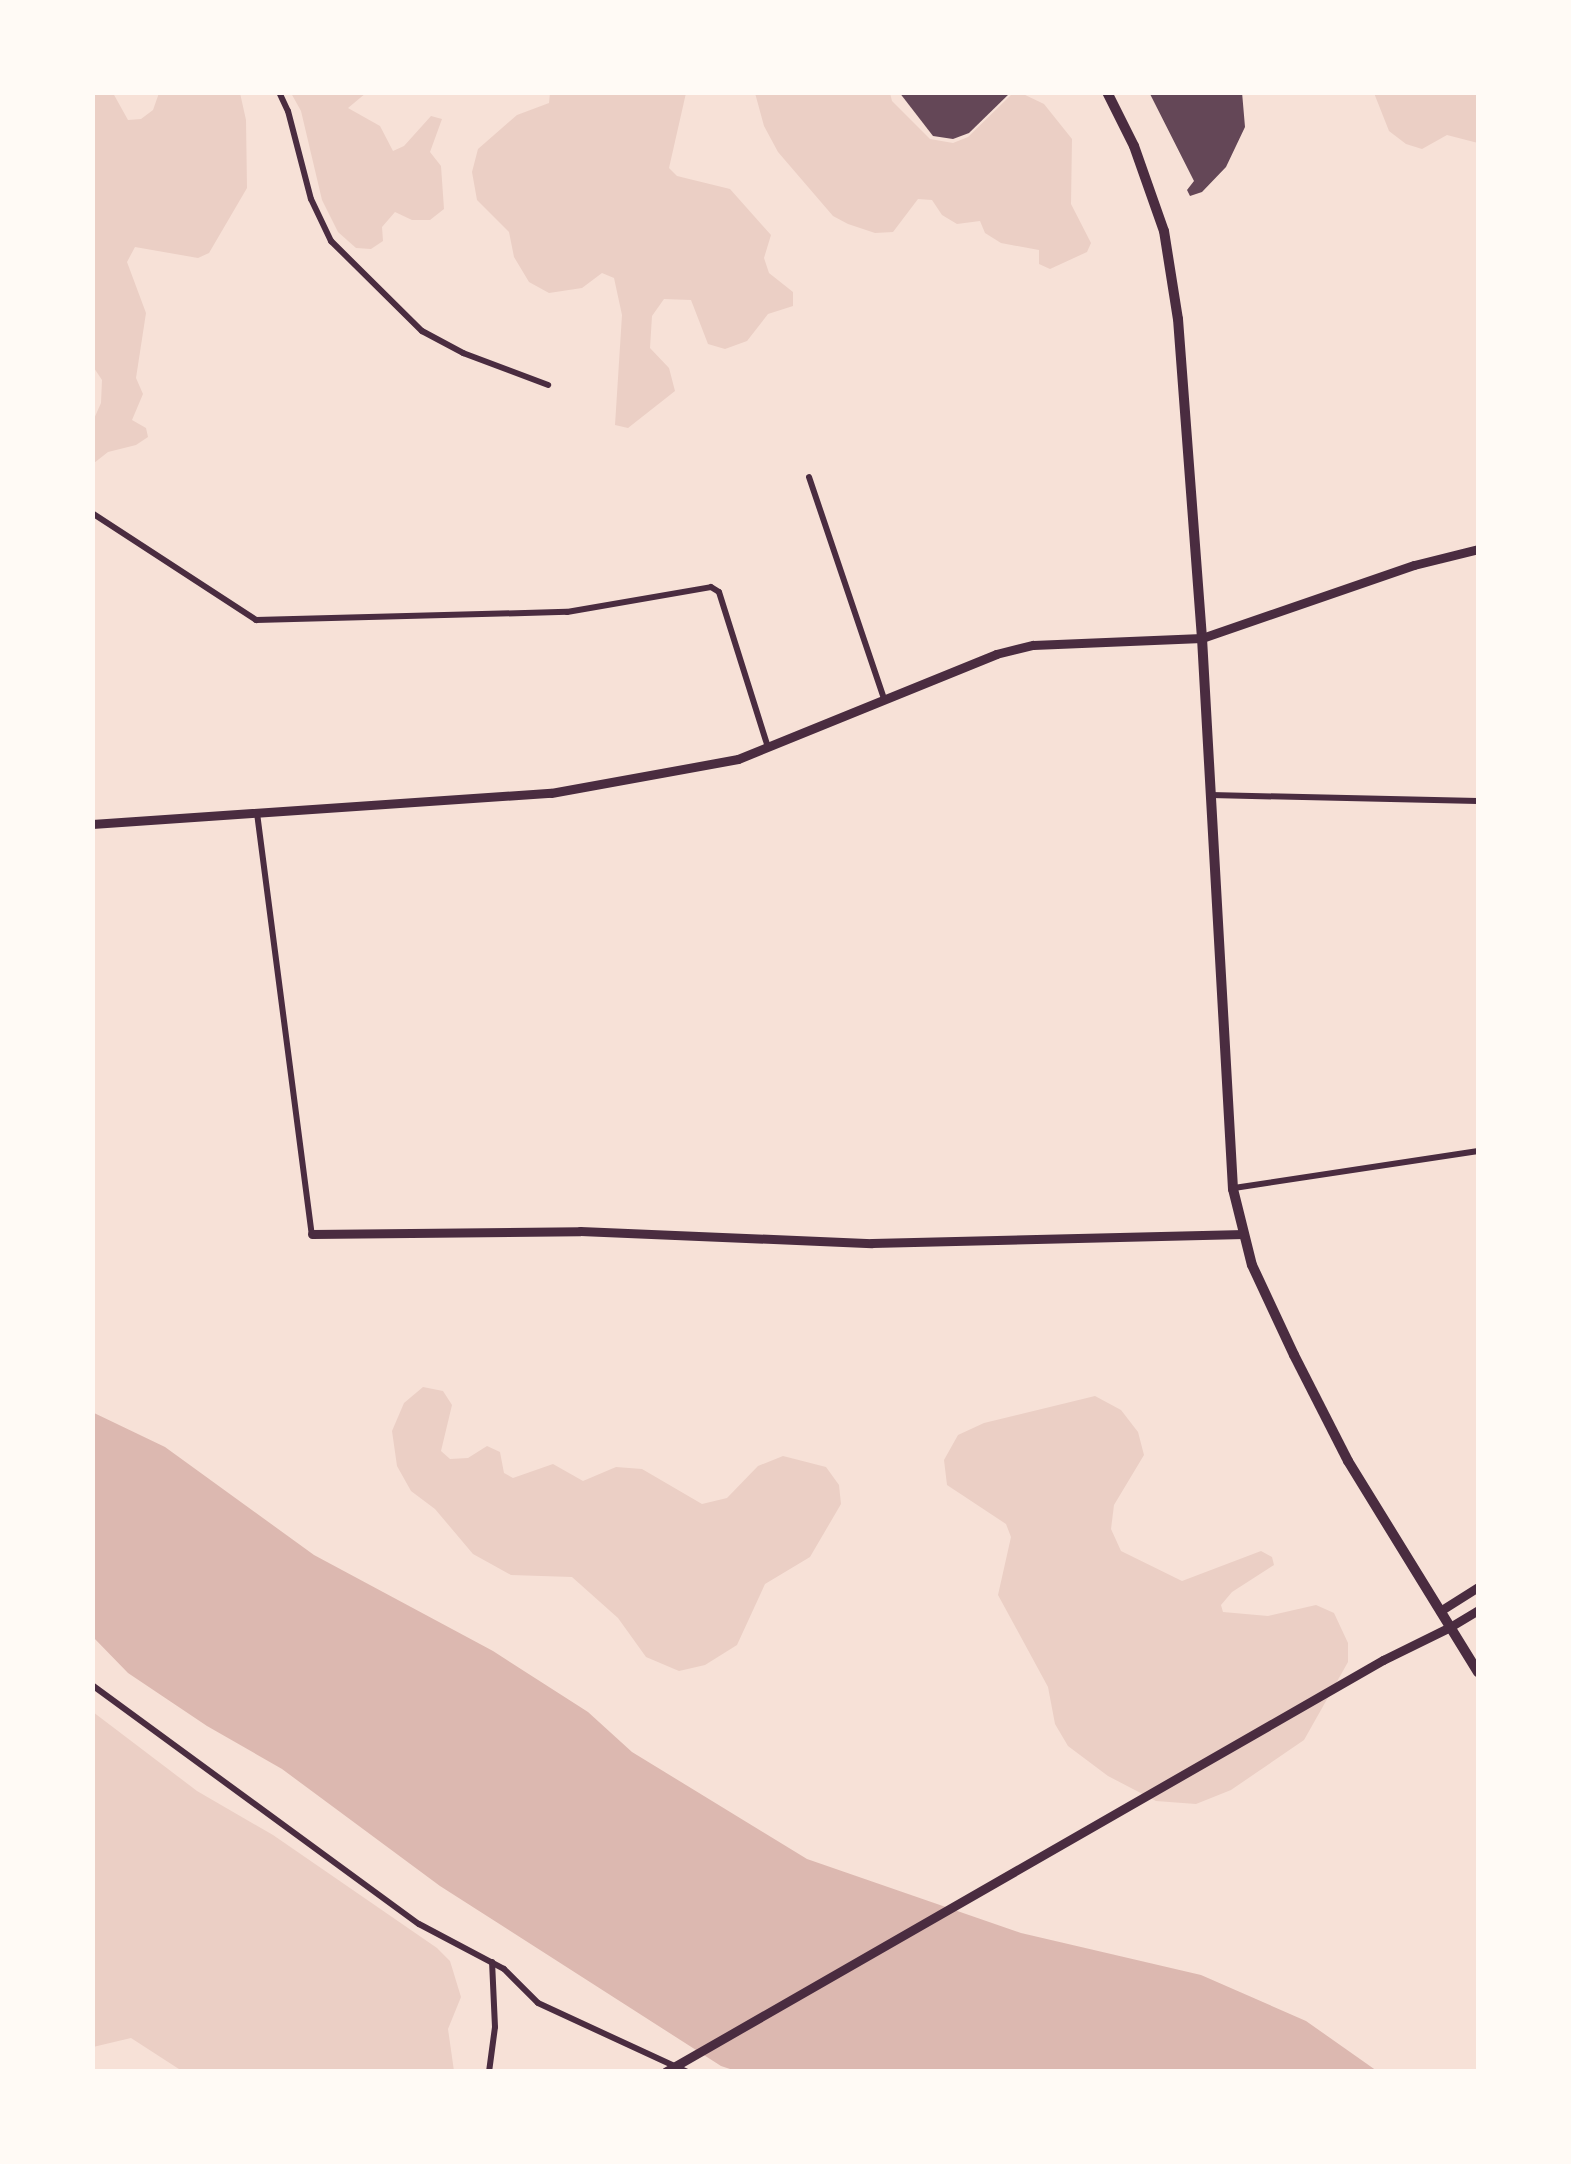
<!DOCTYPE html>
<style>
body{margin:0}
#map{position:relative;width:1571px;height:2164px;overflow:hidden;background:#f7e1d7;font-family:"Exo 2",sans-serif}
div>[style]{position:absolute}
.green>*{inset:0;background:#ebcfc5}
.water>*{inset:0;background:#dcb8b0}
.building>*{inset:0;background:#644757}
.minor>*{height:6px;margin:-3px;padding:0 3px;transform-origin:3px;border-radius:3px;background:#4a2c40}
.tertiary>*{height:9px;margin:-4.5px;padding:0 4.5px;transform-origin:4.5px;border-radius:4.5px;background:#4a2c40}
.secondary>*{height:9px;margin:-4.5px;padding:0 4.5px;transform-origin:4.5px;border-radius:4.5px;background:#4a2c40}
.primary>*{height:10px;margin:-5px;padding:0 5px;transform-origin:5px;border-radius:5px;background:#4a2c40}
span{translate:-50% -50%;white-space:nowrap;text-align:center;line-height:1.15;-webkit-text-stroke:8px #fffaf5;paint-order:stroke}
.frame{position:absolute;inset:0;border:95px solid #fffaf5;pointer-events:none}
</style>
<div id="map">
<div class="green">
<i style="clip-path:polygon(93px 92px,113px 93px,128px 120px,141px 119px,153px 110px,159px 93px,240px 93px,246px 120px,247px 188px,209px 253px,198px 258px,135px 247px,127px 262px,146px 313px,136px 378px,143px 394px,132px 420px,146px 428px,148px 437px,136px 445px,108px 452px,94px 463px,93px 421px,101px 403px,102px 380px,92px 365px)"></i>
<i style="clip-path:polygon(291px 93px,366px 93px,348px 108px,380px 126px,393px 151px,404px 146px,431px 116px,442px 119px,430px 152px,441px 166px,444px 209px,430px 220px,412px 220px,395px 212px,382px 227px,383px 241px,371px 249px,356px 248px,338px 232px,322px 200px,301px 111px)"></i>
<i style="clip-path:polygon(550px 93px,686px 93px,669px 168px,677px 176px,730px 189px,771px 235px,764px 258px,769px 273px,793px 292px,793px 306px,768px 314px,747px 341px,725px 349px,708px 344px,691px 300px,664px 299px,652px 316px,650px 348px,669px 368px,675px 391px,628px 428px,615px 425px,622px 315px,614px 278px,602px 273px,582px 288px,549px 293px,529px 282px,514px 257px,509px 232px,477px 200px,472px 172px,478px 149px,517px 115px,549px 103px)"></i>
<i style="clip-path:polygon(755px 93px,890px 93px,892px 101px,930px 139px,953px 143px,968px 137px,1013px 93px,1021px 93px,1044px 104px,1072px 139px,1071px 204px,1091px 243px,1087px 252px,1050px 269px,1039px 264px,1039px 250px,1001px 243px,985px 233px,980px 221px,957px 224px,942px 215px,932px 200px,918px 199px,893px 232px,875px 233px,848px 224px,833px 216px,778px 152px,764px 126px)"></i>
<i style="clip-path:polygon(1374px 93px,1478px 93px,1478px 143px,1447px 135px,1422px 149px,1406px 144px,1389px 131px)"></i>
<i style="clip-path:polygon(423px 1387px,443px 1391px,452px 1405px,441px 1451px,450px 1459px,468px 1458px,487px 1446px,500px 1452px,504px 1473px,513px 1478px,553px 1464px,583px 1481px,616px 1467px,642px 1469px,702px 1504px,727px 1498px,758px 1466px,783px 1456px,826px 1467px,839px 1485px,841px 1504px,810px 1557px,765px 1584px,737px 1645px,705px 1665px,679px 1671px,646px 1657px,618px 1618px,572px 1577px,511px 1575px,473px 1554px,435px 1509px,411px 1491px,397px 1466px,392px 1431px,404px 1403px)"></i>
<i style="clip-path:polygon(1095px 1396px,1121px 1410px,1138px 1432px,1144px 1455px,1114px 1505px,1111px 1529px,1121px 1551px,1182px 1581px,1261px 1551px,1272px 1557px,1274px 1565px,1232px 1592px,1221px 1605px,1223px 1612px,1268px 1616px,1316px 1605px,1334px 1613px,1348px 1643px,1348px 1662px,1304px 1740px,1231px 1790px,1196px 1804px,1156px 1801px,1108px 1776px,1068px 1746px,1055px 1724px,1048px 1687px,998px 1595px,1011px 1537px,1006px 1524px,947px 1485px,944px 1460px,958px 1435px,984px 1423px)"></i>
<i style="clip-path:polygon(93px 1712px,197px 1791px,273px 1835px,437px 1948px,450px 1961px,461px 1997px,448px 2029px,454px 2071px,182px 2071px,131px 2038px,93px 2047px)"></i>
</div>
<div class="water">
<i style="clip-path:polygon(92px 1412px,165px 1447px,314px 1555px,493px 1651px,588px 1712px,632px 1752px,807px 1859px,1021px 1933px,1201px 1975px,1306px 2021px,1377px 2071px,739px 2072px,721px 2066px,440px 1886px,282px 1769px,207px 1726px,128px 1673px,93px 1637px)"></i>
</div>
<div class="building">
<i style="clip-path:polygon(899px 92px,1011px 92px,969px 133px,953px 139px,933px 136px)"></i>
<i style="clip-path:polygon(1149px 92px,1242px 92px,1245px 127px,1226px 167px,1202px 192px,1190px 196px,1187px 190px,1194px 181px)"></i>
</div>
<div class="minor">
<i style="left:279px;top:92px;width:21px;rotate:65deg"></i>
<i style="left:288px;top:111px;width:91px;rotate:75.4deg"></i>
<i style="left:311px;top:199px;width:47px;rotate:64.5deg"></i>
<i style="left:331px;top:241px;width:128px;rotate:44.7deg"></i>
<i style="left:422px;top:331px;width:47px;rotate:28.2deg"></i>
<i style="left:463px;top:353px;width:91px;rotate:20.6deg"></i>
<i style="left:809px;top:477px;width:233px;rotate:71.3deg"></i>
<i style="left:92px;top:513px;width:196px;rotate:33.1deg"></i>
<i style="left:256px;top:620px;width:311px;rotate:-1.5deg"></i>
<i style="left:567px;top:612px;width:146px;rotate:-9.8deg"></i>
<i style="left:711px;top:587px;width:9px;rotate:32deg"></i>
<i style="left:719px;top:592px;width:163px;rotate:72.5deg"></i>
<i style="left:1211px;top:795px;width:267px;rotate:1.3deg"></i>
<i style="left:257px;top:813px;width:425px;rotate:82.6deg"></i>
<i style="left:1234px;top:1188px;width:247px;rotate:-8.6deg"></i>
<i style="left:92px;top:1685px;width:405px;rotate:36.2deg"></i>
<i style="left:419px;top:1924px;width:96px;rotate:27.9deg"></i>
<i style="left:504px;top:1969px;width:48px;rotate:45deg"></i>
<i style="left:538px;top:2003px;width:164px;rotate:24.8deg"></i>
<i style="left:489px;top:2072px;width:45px;rotate:-82.4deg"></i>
<i style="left:495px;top:2027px;width:65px;rotate:-92.6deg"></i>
</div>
<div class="tertiary">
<i style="left:92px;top:824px;width:460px;rotate:-3.9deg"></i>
<i style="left:551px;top:793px;width:190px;rotate:-10.3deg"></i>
<i style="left:738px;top:759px;width:279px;rotate:-22.1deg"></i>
<i style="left:996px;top:654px;width:38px;rotate:-14deg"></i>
<i style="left:1033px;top:645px;width:169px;rotate:-2.4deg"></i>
<i style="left:1202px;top:638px;width:224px;rotate:-19deg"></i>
<i style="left:1414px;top:565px;width:66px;rotate:-14deg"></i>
<i style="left:312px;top:1234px;width:268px;rotate:-0.6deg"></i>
<i style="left:580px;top:1231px;width:292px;rotate:2.4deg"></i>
<i style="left:872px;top:1243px;width:372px;rotate:-1.4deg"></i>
<i style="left:665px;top:2072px;width:828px;rotate:-29.85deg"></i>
<i style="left:1383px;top:1660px;width:75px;rotate:-26.2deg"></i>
</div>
<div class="secondary">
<i style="left:1440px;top:1611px;width:45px;rotate:-32.3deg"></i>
<i style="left:1450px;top:1627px;width:33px;rotate:-31deg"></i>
</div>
<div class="primary">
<i style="left:1107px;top:92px;width:60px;rotate:63.4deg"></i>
<i style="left:1134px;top:146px;width:90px;rotate:70.6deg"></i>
<i style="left:1164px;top:231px;width:89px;rotate:81deg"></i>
<i style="left:1178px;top:319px;width:320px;rotate:85.7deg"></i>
<i style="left:1202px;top:638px;width:552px;rotate:86.78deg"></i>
<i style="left:1233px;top:1189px;width:78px;rotate:76deg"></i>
<i style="left:1252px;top:1265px;width:99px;rotate:65deg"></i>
<i style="left:1294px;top:1355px;width:119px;rotate:63deg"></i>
<i style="left:1348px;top:1461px;width:248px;rotate:58.4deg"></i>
</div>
<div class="frame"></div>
</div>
